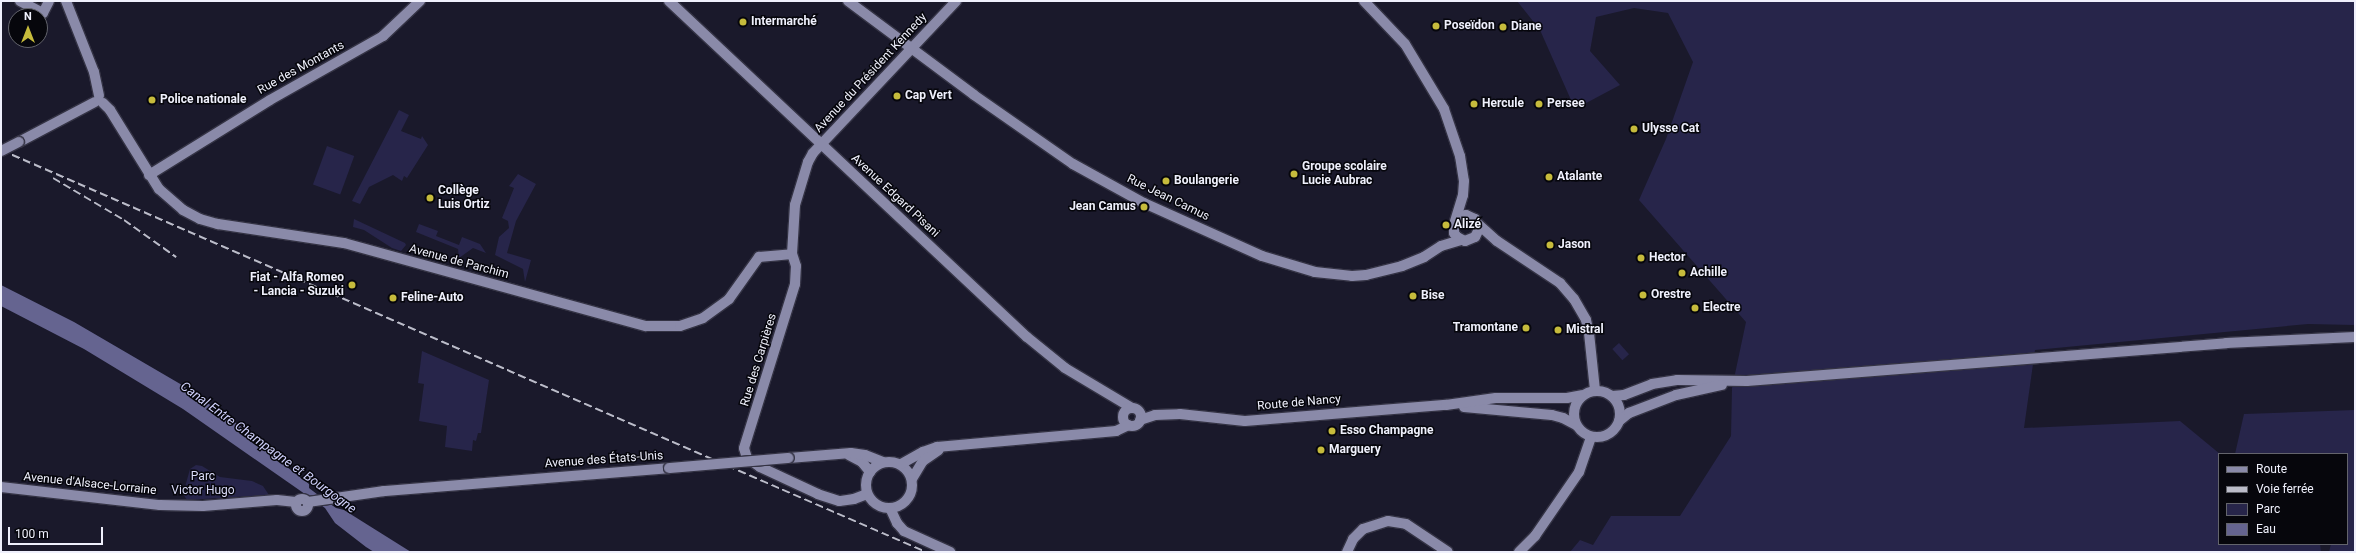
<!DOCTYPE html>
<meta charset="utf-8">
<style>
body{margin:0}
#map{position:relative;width:2356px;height:553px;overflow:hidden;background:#1a192b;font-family:Roboto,sans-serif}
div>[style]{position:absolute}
.green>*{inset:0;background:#27254a;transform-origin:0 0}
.water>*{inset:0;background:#656490}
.roads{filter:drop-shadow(1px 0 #343344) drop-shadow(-1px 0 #343344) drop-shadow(0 1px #343344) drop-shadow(0 -1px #343344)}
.secondary>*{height:10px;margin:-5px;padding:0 5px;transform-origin:5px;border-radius:5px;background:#8a8aa9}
.secondary>.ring{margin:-5px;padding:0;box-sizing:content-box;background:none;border:10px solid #8a8aa9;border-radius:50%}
.rail>*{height:2px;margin-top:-1px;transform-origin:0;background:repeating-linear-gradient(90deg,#bbbcc9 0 8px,transparent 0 12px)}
.bridges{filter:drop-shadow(1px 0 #343344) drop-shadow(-1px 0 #343344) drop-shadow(0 1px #343344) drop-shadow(0 -1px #343344)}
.secondary-bridge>*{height:10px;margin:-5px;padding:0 5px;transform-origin:5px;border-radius:5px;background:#8a8aa9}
.dots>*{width:11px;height:11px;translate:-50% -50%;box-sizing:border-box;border:2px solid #06060c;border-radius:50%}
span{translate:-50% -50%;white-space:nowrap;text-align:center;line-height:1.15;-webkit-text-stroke:3px #06060c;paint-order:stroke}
.poi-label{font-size:12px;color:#eff0fc;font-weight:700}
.left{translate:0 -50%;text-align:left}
.right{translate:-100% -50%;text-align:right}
.street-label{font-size:12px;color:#eff0fc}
.park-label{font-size:12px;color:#d9daf7}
.water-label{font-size:13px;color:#cfd0fb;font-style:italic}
.frame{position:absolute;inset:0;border:2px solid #eff0fc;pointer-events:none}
.legend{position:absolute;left:2218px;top:453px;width:130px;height:92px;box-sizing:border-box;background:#06060c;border:1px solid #63646c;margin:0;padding:5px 7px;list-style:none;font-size:12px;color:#eff0fc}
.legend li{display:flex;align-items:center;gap:8px;height:20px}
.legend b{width:20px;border:1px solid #63646c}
.north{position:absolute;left:8px;top:8px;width:40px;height:40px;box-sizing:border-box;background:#06060c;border:1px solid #63646c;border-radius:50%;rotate:0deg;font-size:11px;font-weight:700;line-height:16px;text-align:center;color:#eff0fc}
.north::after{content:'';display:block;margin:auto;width:14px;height:18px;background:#c6bb3c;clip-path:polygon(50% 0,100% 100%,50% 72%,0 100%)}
.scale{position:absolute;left:8px;top:527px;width:95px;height:18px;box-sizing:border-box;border:2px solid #eff0fc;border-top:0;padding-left:5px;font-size:12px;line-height:14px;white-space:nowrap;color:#eff0fc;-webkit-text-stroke:3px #06060c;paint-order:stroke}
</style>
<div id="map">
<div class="green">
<i style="clip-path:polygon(1517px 1px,2355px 1px,2355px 325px,2308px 324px,2035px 350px,2024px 428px,2180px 421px,2220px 454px,2219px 544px,2320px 544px,2321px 552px,1570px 552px,1580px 540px,1593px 545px,1611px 516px,1680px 516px,1731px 436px,1732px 388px,1746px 322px,1639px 200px,1666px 139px,1693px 62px,1668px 13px,1634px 8px,1596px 17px,1590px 51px,1620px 85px,1575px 109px,1540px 30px)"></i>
<i style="clip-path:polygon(399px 110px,409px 115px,401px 131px,421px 139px,422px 136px,428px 145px,407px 178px,404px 176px,402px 181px,393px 175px,369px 187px,360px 204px,352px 201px)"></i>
<i style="left:327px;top:146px;width:29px;height:41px;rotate:20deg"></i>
<i style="clip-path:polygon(518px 174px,536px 184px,516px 221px,507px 253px,531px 260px,525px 282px,523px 269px,495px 255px,499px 237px,509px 228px,508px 221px,502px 218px,514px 188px,509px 186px)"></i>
<i style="clip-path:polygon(354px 219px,405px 243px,406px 245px,401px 251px,392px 248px,364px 230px,353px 227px)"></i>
<i style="clip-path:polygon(419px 224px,438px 231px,436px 236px,459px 245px,462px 237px,480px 244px,486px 253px,473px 248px,459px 258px,458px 249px,416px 232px)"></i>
<i style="left:1619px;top:343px;width:15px;height:9px;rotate:48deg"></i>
<i style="clip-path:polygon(422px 351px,489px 380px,481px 433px,478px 433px,476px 441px,473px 440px,472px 451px,445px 447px,447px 426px,419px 421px,424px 384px,418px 383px)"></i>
<i style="clip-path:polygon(2355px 410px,2355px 552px,2329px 552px,2331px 544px,2347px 544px,2347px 454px,2235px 454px,2244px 414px)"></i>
<i style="clip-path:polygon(196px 465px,202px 466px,220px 477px,252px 481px,263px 486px,269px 495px,187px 500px,183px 494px,190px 469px)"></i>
</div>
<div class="water">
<i style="clip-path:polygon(1px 285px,74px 322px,182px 385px,260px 440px,270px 454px,309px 484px,309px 488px,326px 501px,336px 508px,344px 510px,411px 552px,374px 552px,366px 547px,335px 523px,325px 508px,183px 409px,84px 349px,1px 306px)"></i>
</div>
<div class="roads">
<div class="secondary">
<i style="left:20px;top:1px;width:26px;rotate:28deg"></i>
<i style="left:43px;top:13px;width:13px;rotate:-63deg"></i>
<i style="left:66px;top:1px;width:76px;rotate:68.5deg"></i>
<i style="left:94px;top:72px;width:24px;rotate:78deg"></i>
<i style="left:669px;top:1px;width:491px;rotate:43.2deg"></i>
<i style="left:1027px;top:337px;width:49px;rotate:39.2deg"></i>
<i style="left:1065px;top:368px;width:78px;rotate:30.8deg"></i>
<i style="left:848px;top:1px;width:157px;rotate:36.7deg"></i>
<i style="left:974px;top:95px;width:121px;rotate:34.9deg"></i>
<i style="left:1073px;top:164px;width:81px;rotate:28.8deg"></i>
<i style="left:1144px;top:203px;width:129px;rotate:24.2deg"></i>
<i style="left:1262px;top:256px;width:55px;rotate:16.8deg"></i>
<i style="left:1315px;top:272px;width:37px;rotate:6deg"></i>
<i style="left:1352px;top:276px;width:14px;rotate:-4deg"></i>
<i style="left:1366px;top:275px;width:37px;rotate:-14deg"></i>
<i style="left:1402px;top:266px;width:24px;rotate:-22deg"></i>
<i style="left:1424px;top:257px;width:20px;rotate:-33deg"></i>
<i style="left:1441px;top:246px;width:21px;rotate:-17deg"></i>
<i style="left:1364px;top:1px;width:59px;rotate:46.4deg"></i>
<i style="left:1405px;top:44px;width:76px;rotate:59deg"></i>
<i style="left:1444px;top:109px;width:50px;rotate:71.2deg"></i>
<i style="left:1460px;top:156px;width:25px;rotate:81deg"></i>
<i style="left:1464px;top:181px;width:14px;rotate:94deg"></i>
<i style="left:1463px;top:195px;width:30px;rotate:107deg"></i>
<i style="left:1454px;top:224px;width:9px;rotate:90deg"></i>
<i style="left:1454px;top:233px;width:5px;rotate:53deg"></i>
<i style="left:1457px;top:237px;width:9px;rotate:27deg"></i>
<i style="left:1465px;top:241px;width:11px;rotate:-22deg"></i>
<i style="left:1475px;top:237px;width:9px;rotate:-63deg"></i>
<i style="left:1479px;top:229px;width:11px;rotate:-112deg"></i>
<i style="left:1475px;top:219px;width:10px;rotate:-156deg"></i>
<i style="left:1466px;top:215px;width:11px;rotate:153deg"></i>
<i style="left:103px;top:103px;width:10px;rotate:45deg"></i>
<i style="left:110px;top:110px;width:93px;rotate:58.2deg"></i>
<i style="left:159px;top:189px;width:32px;rotate:41deg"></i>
<i style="left:183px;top:210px;width:19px;rotate:28deg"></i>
<i style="left:200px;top:219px;width:19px;rotate:16deg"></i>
<i style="left:218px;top:224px;width:127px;rotate:8.6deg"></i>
<i style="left:344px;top:243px;width:313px;rotate:15.4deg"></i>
<i style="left:646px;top:326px;width:34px"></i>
<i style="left:680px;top:326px;width:24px;rotate:-19deg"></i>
<i style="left:703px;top:318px;width:32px;rotate:-36deg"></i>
<i style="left:729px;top:299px;width:52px;rotate:-54.5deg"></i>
<i style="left:759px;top:257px;width:33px;rotate:-5deg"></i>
<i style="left:19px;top:142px;width:86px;rotate:-27.8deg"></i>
<i style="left:149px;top:175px;width:142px;rotate:-31.8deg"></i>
<i style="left:270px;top:100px;width:130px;rotate:-29.5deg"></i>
<i style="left:383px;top:36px;width:51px;rotate:-43.4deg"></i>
<i style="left:1478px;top:224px;width:25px;rotate:42deg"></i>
<i style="left:1497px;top:241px;width:76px;rotate:33.7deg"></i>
<i style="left:1560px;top:283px;width:21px;rotate:49deg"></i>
<i style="left:1574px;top:299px;width:24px;rotate:60deg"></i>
<i style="left:1586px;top:320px;width:13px;rotate:77deg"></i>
<i style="left:1589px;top:333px;width:57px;rotate:84deg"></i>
<i class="ring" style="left:1574px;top:391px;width:36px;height:36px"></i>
<i style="left:1612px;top:396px;width:12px;rotate:-5deg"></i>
<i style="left:1624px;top:395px;width:30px;rotate:-21deg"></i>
<i style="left:1652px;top:384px;width:25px;rotate:-9deg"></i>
<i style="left:1677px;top:380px;width:70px;rotate:0.8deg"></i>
<i style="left:1747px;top:381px;width:481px;rotate:-4.5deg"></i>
<i style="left:2226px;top:343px;width:129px;rotate:-2.7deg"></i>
<i style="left:1464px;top:407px;width:88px;rotate:5.2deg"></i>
<i style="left:1552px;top:415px;width:11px;rotate:15deg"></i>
<i style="left:1563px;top:418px;width:15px;rotate:28deg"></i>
<i class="ring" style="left:1123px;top:408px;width:8px;height:8px"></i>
<i style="left:1140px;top:420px;width:16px;rotate:-18deg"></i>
<i style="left:1155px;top:415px;width:25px;rotate:-2deg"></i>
<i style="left:1180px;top:414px;width:65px;rotate:6.1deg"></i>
<i style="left:1245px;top:421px;width:202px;rotate:-4.6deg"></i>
<i style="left:1446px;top:405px;width:50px;rotate:-8deg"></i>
<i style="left:1496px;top:398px;width:71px"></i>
<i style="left:1567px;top:398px;width:15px;rotate:-11deg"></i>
<i style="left:1619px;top:421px;width:13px;rotate:-39deg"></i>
<i style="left:1629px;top:413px;width:50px;rotate:-21deg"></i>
<i style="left:1676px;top:395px;width:47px;rotate:-12.3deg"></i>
<i style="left:849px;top:455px;width:15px;rotate:28deg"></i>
<i style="left:862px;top:462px;width:13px;rotate:51deg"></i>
<i style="left:789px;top:458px;width:62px;rotate:-4.6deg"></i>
<i style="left:851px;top:453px;width:14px;rotate:8deg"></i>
<i style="left:865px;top:455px;width:19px;rotate:21deg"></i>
<i class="ring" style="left:866px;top:462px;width:36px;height:36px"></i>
<i style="left:901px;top:464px;width:25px;rotate:-29deg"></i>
<i style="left:923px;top:452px;width:15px;rotate:-20deg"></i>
<i style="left:937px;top:447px;width:180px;rotate:-5.1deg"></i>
<i style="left:1116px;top:431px;width:14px;rotate:-25deg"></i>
<i style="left:912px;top:479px;width:21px;rotate:-59deg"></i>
<i style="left:923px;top:461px;width:19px;rotate:-35deg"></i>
<i style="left:1px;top:487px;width:160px;rotate:6.5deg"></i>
<i style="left:160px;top:505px;width:43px;rotate:1.3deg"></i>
<i style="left:203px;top:506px;width:74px;rotate:-4.6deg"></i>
<i style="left:277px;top:500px;width:19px;rotate:6deg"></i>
<i style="left:867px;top:494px;width:14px;rotate:159deg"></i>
<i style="left:854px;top:499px;width:15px;rotate:172deg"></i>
<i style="left:839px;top:501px;width:22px;rotate:-162deg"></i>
<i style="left:818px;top:494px;width:64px;rotate:-155deg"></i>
<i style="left:760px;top:467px;width:16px;rotate:-145deg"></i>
<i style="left:747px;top:458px;width:10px;rotate:-107deg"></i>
<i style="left:744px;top:448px;width:172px;rotate:-72.7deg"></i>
<i style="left:795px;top:284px;width:18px;rotate:-87deg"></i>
<i style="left:796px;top:266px;width:13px;rotate:-108deg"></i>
<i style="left:792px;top:254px;width:49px;rotate:-86.5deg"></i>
<i style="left:795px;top:205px;width:45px;rotate:-73.2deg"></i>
<i style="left:808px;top:162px;width:10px;rotate:-61deg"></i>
<i style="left:813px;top:153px;width:209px;rotate:-46.7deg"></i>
<i class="ring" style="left:296px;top:499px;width:2px;height:2px"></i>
<i style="left:308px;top:502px;width:77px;rotate:-8.2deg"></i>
<i style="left:384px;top:491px;width:286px;rotate:-4.6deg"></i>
<i style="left:890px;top:508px;width:17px;rotate:65deg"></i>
<i style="left:897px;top:523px;width:11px;rotate:49deg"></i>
<i style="left:904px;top:531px;width:51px;rotate:24.5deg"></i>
<i style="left:1347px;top:552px;width:14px;rotate:-65deg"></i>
<i style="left:1353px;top:539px;width:14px;rotate:-45deg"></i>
<i style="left:1363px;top:529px;width:26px;rotate:-18deg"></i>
<i style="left:1388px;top:521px;width:18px;rotate:9deg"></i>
<i style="left:1406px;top:524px;width:50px;rotate:33.7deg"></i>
<i style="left:1519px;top:552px;width:23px;rotate:-45deg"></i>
<i style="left:1535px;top:536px;width:78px;rotate:-55.5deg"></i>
<i style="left:1579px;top:472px;width:37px;rotate:-71deg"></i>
</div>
</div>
<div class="rail">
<i style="left:1px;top:150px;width:1009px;rotate:23.49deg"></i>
<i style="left:53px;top:178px;width:82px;rotate:30.6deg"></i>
<i style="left:124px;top:220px;width:64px;rotate:35.4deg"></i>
</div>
<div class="bridges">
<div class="secondary-bridge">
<i style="left:1px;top:151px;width:20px;rotate:-27deg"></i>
<i style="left:669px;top:468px;width:120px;rotate:-4.8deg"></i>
</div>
</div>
<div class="dots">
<i style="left:743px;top:22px;background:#c6bb3c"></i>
<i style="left:1436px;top:26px;background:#c6bb3c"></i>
<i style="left:1503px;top:27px;background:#c6bb3c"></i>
<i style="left:897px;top:96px;background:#c6bb3c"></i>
<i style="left:152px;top:100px;background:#c6bb3c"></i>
<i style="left:1474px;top:104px;background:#c6bb3c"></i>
<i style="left:1539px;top:104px;background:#c6bb3c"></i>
<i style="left:1634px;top:129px;background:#c6bb3c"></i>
<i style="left:1294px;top:174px;background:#c6bb3c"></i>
<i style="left:1549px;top:177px;background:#c6bb3c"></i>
<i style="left:1166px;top:181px;background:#c6bb3c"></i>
<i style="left:430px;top:198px;background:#c6bb3c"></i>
<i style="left:1144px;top:207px;background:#c6bb3c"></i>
<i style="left:1446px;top:225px;background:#c6bb3c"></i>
<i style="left:1550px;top:245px;background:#c6bb3c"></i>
<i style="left:1641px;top:258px;background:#c6bb3c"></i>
<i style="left:1682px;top:273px;background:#c6bb3c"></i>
<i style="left:352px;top:285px;background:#c6bb3c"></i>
<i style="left:1643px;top:295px;background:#c6bb3c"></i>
<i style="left:1413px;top:296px;background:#c6bb3c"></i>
<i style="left:393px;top:298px;background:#c6bb3c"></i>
<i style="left:1695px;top:308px;background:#c6bb3c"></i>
<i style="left:1526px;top:328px;background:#c6bb3c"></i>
<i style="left:1558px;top:330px;background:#c6bb3c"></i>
<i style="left:1332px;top:431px;background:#c6bb3c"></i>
<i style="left:1321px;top:450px;background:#c6bb3c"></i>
</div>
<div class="poi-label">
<span class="left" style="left:751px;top:22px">Intermarché</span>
<span class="left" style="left:1444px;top:26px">Poseïdon</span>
<span class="left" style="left:1511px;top:27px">Diane</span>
<span class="left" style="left:905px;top:96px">Cap Vert</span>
<span class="left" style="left:160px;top:100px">Police nationale</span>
<span class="left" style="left:1482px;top:104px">Hercule</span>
<span class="left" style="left:1547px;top:104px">Persee</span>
<span class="left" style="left:1642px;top:129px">Ulysse Cat</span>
<span class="left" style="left:1302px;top:174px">Groupe scolaire<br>Lucie Aubrac</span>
<span class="left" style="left:1557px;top:177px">Atalante</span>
<span class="left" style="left:1174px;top:181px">Boulangerie</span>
<span class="left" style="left:438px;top:198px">Collège<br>Luis Ortiz</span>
<span class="right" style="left:1136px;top:207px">Jean Camus</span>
<span class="left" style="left:1454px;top:225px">Alizé</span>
<span class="left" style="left:1558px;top:245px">Jason</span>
<span class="left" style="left:1649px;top:258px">Hector</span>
<span class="left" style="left:1690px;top:273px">Achille</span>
<span class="right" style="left:344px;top:285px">Fiat - Alfa Romeo<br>- Lancia - Suzuki</span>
<span class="left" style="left:1651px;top:295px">Orestre</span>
<span class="left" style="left:1421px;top:296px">Bise</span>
<span class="left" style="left:401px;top:298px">Feline-Auto</span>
<span class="left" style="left:1703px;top:308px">Electre</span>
<span class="right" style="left:1518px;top:328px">Tramontane</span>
<span class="left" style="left:1566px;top:330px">Mistral</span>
<span class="left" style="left:1340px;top:431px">Esso Champagne</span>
<span class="left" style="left:1329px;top:450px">Marguery</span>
</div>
<div class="street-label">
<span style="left:301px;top:68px;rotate:-29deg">Rue des Montants</span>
<span style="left:871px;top:73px;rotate:-47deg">Avenue du Président Kennedy</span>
<span style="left:895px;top:196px;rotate:43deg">Avenue Edgard Pisani</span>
<span style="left:1168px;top:198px;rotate:26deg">Rue Jean Camus</span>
<span style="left:459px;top:262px;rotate:15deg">Avenue de Parchim</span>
<span style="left:759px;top:360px;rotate:-73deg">Rue des Carpières</span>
<span style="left:1299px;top:403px;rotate:-5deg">Route de Nancy</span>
<span style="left:604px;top:460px;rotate:-4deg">Avenue des États-Unis</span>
<span style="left:90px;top:484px;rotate:6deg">Avenue d'Alsace-Lorraine</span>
</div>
<div class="park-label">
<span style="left:203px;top:484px">Parc<br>Victor Hugo</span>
</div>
<div class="water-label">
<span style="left:268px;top:448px;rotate:36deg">Canal Entre Champagne et Bourgogne</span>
</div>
<div class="frame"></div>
<ul class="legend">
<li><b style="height:5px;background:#8a8aa9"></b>Route</li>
<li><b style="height:5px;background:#bbbcc9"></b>Voie ferrée</li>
<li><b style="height:11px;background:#27254a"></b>Parc</li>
<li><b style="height:11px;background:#656490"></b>Eau</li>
</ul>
<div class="north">N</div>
<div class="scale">100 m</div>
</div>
